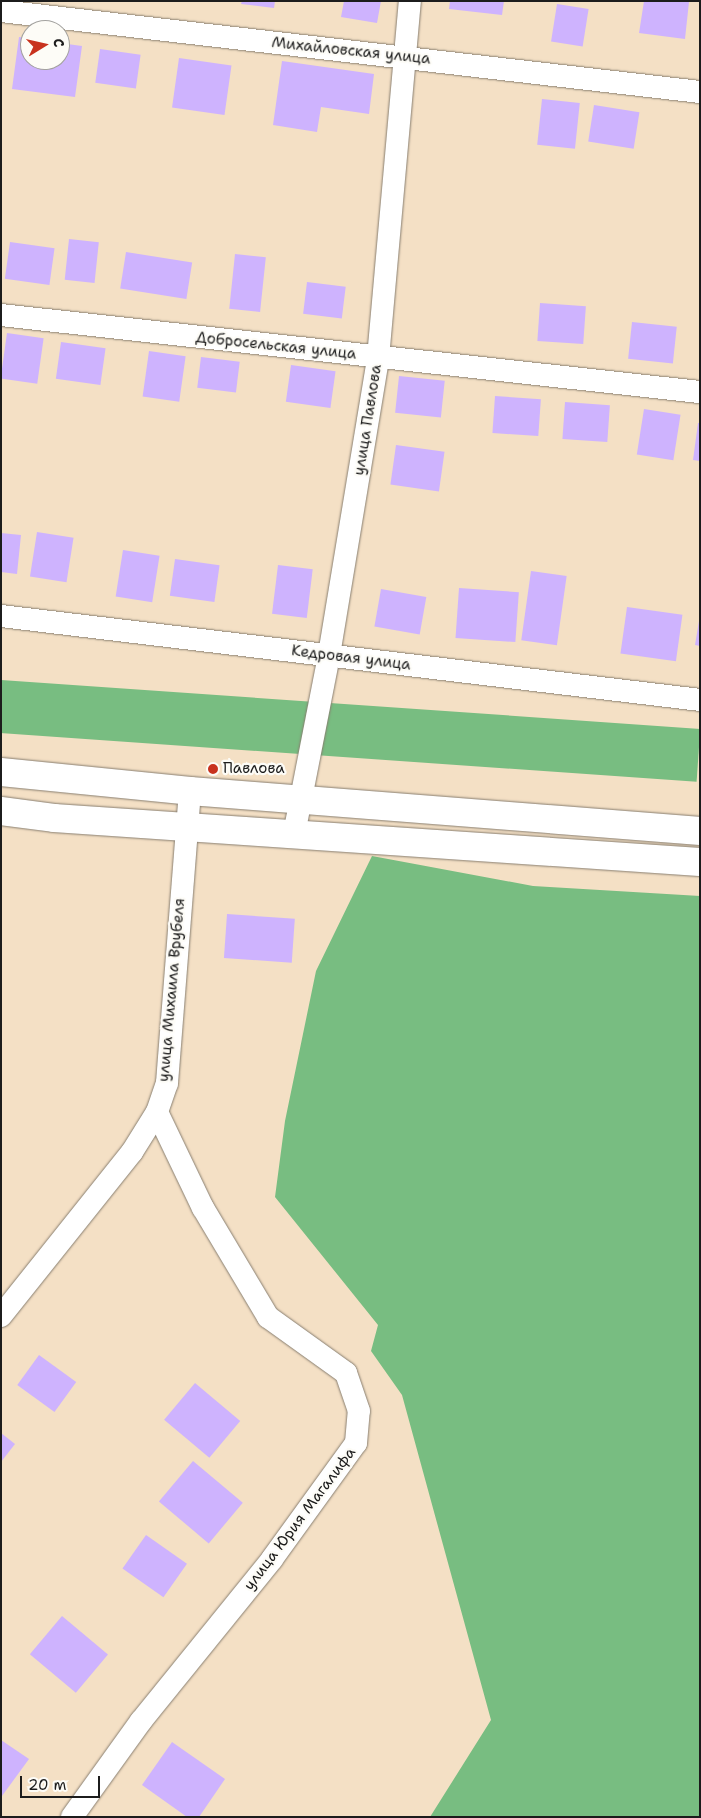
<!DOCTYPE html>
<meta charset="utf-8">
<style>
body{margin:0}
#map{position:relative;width:701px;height:1818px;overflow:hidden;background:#f4e0c5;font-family:"Shantell Sans",sans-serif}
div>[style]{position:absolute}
.forest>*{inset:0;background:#78bd81;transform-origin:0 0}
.building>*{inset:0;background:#ceb3fe;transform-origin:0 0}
.roads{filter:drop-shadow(0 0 1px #887e70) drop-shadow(0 0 1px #887e70)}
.minor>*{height:22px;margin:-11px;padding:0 11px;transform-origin:11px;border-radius:11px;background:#fff}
.primary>*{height:28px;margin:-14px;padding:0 14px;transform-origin:14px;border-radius:14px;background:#fff}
.dots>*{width:14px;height:14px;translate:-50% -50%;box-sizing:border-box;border:2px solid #fdfcf7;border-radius:50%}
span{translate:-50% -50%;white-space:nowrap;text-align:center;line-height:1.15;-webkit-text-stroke:4.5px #fdfcf7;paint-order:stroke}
.street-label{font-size:15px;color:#1c1c1c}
.poi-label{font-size:15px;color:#1c1c1c}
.left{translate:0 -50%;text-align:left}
.frame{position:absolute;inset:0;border:2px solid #1c1c1c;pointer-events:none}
.north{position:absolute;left:20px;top:20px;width:50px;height:50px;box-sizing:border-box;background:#fdfcf7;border:1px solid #a3a29f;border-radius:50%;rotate:81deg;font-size:14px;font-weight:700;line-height:20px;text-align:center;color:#1c1c1c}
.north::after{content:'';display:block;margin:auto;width:18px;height:22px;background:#c8321e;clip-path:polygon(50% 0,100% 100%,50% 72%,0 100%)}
.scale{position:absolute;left:20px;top:1776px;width:80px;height:22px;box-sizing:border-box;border:2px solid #1c1c1c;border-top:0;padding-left:6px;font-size:15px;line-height:18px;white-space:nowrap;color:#1c1c1c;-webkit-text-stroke:4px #fdfcf7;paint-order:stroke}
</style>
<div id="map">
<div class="forest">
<i style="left:1px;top:680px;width:701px;height:53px;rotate:4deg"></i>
<i style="clip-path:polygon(372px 856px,533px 886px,700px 896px,700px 1817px,430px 1817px,491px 1720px,402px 1395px,371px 1351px,378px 1325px,275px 1197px,285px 1121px,316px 971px)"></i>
</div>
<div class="building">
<i style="clip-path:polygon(242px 1px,275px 1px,274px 8px,241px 4px)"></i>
<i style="clip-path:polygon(344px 1px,381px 1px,377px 23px,341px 17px)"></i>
<i style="clip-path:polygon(450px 1px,504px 1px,502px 15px,449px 9px)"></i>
<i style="clip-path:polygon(644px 1px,689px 2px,685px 39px,639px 33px)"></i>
<i style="left:557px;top:4px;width:32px;height:38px;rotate:9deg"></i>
<i style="clip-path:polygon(19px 37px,30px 38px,30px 60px,60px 60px,60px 43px,82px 46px,75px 97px,12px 89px)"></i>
<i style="left:100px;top:49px;width:41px;height:34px;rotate:8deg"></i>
<i style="left:179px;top:58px;width:53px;height:50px;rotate:8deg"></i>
<i style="clip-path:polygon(282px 61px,374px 74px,369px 114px,321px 107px,317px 132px,273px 125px)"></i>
<i style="left:542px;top:99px;width:38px;height:46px;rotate:6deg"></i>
<i style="left:594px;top:105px;width:46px;height:37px;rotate:9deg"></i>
<i style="left:69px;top:239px;width:30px;height:41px;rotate:6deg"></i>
<i style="left:10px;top:242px;width:45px;height:37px;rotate:8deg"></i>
<i style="left:126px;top:252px;width:67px;height:37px;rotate:9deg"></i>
<i style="left:235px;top:254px;width:31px;height:55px;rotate:6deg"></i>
<i style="left:307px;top:282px;width:39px;height:32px;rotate:7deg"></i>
<i style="left:540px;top:303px;width:46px;height:38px;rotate:4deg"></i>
<i style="left:632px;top:322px;width:45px;height:37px;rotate:6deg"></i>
<i style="left:7px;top:333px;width:37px;height:46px;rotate:8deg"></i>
<i style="left:61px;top:342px;width:45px;height:37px;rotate:8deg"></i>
<i style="left:149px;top:351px;width:37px;height:46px;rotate:8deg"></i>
<i style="left:201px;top:357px;width:39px;height:31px;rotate:7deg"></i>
<i style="left:291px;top:365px;width:45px;height:37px;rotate:8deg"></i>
<i style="left:399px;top:376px;width:46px;height:37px;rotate:6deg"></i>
<i style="left:495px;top:396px;width:46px;height:37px;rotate:4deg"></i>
<i style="left:565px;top:402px;width:45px;height:37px;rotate:4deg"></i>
<i style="left:644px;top:409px;width:37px;height:46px;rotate:9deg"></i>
<i style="clip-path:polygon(698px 423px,700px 423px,700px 461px,693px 460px)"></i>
<i style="left:396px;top:445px;width:49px;height:40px;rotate:8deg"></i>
<i style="left:37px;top:532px;width:37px;height:45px;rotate:9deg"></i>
<i style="clip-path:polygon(1px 533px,21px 535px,17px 574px,1px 572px)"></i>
<i style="left:123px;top:550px;width:37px;height:47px;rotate:9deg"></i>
<i style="left:175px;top:559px;width:45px;height:37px;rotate:8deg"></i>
<i style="left:278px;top:565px;width:35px;height:49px;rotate:7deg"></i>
<i style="left:531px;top:571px;width:36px;height:70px;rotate:8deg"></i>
<i style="left:459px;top:588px;width:60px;height:50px;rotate:4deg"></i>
<i style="left:381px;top:589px;width:46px;height:38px;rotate:10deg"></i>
<i style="left:627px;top:607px;width:56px;height:47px;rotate:8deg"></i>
<i style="clip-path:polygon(699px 621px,700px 621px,700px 646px,695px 645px)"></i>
<i style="left:227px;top:914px;width:68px;height:44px;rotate:4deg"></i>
<i style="left:39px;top:1355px;width:46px;height:37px;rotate:36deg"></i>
<i style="left:195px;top:1383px;width:59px;height:48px;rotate:40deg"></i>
<i style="clip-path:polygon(1px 1433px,15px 1444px,1px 1462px)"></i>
<i style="left:193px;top:1461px;width:65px;height:53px;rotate:40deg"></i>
<i style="left:146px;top:1535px;width:50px;height:41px;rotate:35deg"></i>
<i style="left:62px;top:1616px;width:60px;height:50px;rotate:40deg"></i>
<i style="clip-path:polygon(1px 1740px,29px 1759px,2px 1796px,1px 1796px)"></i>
<i style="clip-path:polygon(172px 1742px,225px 1779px,199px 1817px,187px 1817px,142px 1785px)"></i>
</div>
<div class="roads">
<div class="minor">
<i style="left:1px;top:11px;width:704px;rotate:6.61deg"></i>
<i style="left:1px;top:315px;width:703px;rotate:6.29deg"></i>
<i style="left:1px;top:616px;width:704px;rotate:6.85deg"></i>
<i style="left:294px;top:834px;width:182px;rotate:-78.9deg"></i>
<i style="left:329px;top:655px;width:301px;rotate:-80.6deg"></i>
<i style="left:378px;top:358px;width:358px;rotate:-84.9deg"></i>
<i style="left:1px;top:1316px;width:210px;rotate:-51.4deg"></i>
<i style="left:132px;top:1152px;width:47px;rotate:-58deg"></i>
<i style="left:157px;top:1112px;width:31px;rotate:-71deg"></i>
<i style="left:167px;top:1083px;width:293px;rotate:-85.5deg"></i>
<i style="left:72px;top:1817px;width:118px;rotate:-54.3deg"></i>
<i style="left:141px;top:1721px;width:208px;rotate:-51deg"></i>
<i style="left:272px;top:1559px;width:143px;rotate:-54.1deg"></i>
<i style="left:356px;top:1443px;width:32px;rotate:-85deg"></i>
<i style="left:359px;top:1411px;width:40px;rotate:-108.9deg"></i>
<i style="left:346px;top:1373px;width:96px;rotate:-144.3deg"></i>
<i style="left:268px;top:1317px;width:127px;rotate:-120.8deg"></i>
<i style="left:203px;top:1208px;width:106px;rotate:-115.6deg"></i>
</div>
<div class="primary">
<i style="left:1px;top:772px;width:190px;rotate:5.7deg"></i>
<i style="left:190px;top:791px;width:512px;rotate:4.48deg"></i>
<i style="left:1px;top:811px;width:53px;rotate:7.5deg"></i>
<i style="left:54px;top:818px;width:647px;rotate:3.9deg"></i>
</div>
</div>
<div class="dots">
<i style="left:213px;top:769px;background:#c8321e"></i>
</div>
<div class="street-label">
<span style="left:351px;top:51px;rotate:6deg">Михайловская улица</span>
<span style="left:276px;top:346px;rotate:6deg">Добросельская улица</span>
<span style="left:368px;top:420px;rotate:-81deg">улица Павлова</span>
<span style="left:351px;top:658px;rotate:7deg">Кедровая улица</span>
<span style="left:172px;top:990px;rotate:-85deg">улица Михаила Врубеля</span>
<span style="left:300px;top:1519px;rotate:-53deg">улица Юрия Магалифа</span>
</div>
<div class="poi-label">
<span class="left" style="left:223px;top:769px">Павлова</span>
</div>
<div class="frame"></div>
<div class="north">С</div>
<div class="scale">20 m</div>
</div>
